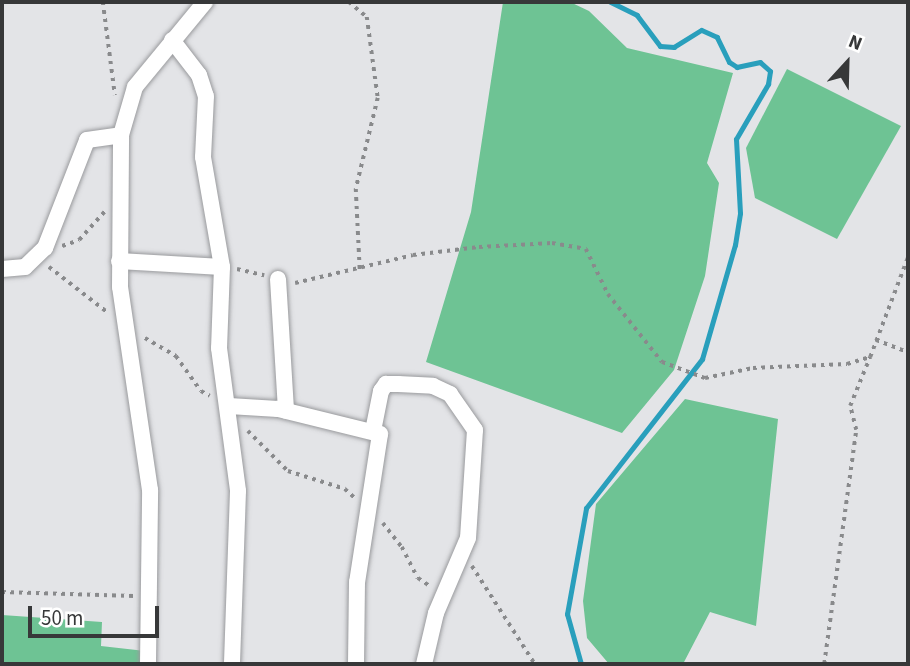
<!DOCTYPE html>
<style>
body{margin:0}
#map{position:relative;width:910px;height:666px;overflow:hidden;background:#e3e4e7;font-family:"Source Sans 3",sans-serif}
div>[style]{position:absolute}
.forest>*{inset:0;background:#6ec394}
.stream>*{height:5px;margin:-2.5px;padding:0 2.5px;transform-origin:2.5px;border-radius:2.5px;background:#299fbc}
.path>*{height:3.5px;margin-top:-1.75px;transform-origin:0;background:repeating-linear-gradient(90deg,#898a8c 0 3.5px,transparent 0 8.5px)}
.roads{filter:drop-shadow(0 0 2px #999a9d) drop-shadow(0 0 2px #999a9d)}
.minor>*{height:16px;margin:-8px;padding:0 8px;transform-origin:8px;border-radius:8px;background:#fff}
span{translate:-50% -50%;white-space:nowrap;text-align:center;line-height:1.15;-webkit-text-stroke:6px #fff;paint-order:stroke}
.frame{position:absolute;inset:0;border:4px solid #373839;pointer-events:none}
.north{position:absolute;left:812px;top:28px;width:70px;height:70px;-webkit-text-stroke:5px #fff;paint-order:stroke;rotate:22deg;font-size:19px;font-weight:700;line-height:28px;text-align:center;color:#373839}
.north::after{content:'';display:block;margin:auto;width:24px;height:32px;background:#373839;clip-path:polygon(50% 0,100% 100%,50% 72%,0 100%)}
.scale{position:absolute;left:28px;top:606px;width:131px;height:32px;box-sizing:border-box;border:4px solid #373839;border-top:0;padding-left:9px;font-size:21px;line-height:24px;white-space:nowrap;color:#373839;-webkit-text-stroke:5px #fff;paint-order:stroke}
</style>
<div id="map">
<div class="forest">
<i style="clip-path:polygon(503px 2px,570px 2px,589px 11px,627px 48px,733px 73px,707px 163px,719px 183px,705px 276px,674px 370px,622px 433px,426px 362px,471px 212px)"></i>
<i style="clip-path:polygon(787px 69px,901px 126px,837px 239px,755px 198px,746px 148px)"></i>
<i style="clip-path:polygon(685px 399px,778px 419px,756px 626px,710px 612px,683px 664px,609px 664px,587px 638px,583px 601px,596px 504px)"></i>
<i style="clip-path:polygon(2px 615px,102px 622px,101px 646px,154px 652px,152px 664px,2px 664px)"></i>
</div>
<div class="stream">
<i style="left:581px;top:664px;width:52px;rotate:-105.6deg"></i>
<i style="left:567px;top:614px;width:108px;rotate:-79.8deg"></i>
<i style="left:586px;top:508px;width:189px;rotate:-52.1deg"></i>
<i style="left:702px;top:359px;width:119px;rotate:-73.9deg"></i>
<i style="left:735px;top:245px;width:32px;rotate:-81deg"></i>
<i style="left:740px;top:213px;width:74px;rotate:-93.1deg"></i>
<i style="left:736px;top:139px;width:64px;rotate:-59.8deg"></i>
<i style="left:768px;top:84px;width:13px;rotate:-81deg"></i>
<i style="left:770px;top:71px;width:13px;rotate:-138deg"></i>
<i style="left:760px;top:62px;width:24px;rotate:168deg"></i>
<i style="left:737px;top:67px;width:9px;rotate:-148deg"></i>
<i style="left:729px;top:62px;width:28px;rotate:-116deg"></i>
<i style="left:717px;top:37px;width:17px;rotate:-156deg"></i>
<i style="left:701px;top:30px;width:32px;rotate:148deg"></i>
<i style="left:674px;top:47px;width:14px;rotate:-176deg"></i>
<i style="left:660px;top:46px;width:39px;rotate:-127deg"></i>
<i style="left:637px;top:15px;width:30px;rotate:-154deg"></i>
</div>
<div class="path">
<i style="left:103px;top:2px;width:94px;rotate:82.6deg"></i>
<i style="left:349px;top:2px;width:23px;rotate:40deg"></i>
<i style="left:367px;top:17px;width:82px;rotate:82.3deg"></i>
<i style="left:378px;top:98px;width:94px;rotate:103.6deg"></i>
<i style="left:356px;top:189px;width:82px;rotate:87.2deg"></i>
<i style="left:62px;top:246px;width:18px;rotate:-19deg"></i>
<i style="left:79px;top:240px;width:38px;rotate:-48deg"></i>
<i style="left:49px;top:267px;width:73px;rotate:37.8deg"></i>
<i style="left:237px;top:269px;width:28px;rotate:13deg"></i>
<i style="left:295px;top:283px;width:121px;rotate:-13.3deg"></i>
<i style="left:413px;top:255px;width:66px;rotate:-6.9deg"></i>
<i style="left:479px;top:247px;width:73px;rotate:-3.1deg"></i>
<i style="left:552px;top:243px;width:35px;rotate:10deg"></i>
<i style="left:586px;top:249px;width:50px;rotate:63.9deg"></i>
<i style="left:608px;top:294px;width:87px;rotate:51.5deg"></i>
<i style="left:662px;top:362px;width:46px;rotate:20.4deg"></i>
<i style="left:705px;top:378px;width:49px;rotate:-11.8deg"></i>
<i style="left:753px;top:368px;width:94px;rotate:-2.4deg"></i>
<i style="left:847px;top:364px;width:24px;rotate:-17deg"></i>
<i style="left:870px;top:357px;width:107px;rotate:-69.2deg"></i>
<i style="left:145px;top:338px;width:36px;rotate:30deg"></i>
<i style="left:176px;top:356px;width:43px;rotate:54.5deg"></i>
<i style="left:201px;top:391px;width:10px;rotate:29deg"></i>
<i style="left:876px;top:340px;width:34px;rotate:21deg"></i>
<i style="left:248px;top:431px;width:57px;rotate:45deg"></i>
<i style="left:288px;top:471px;width:60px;rotate:17.5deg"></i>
<i style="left:345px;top:489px;width:12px;rotate:42deg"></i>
<i style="left:383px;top:523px;width:31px;rotate:52deg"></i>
<i style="left:402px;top:547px;width:35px;rotate:63deg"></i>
<i style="left:418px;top:578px;width:14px;rotate:34deg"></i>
<i style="left:472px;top:566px;width:117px;rotate:57.3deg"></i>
<i style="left:2px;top:592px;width:132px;rotate:1.7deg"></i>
<i style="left:824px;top:664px;width:236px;rotate:-82.2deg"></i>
<i style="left:856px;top:430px;width:25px;rotate:-104deg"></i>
<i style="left:850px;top:406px;width:53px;rotate:-67.8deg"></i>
</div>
<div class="roads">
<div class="minor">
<i style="left:172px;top:40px;width:44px;rotate:52.4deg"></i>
<i style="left:199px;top:75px;width:22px;rotate:72deg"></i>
<i style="left:206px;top:96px;width:61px;rotate:92.8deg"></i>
<i style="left:203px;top:157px;width:112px;rotate:80.2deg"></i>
<i style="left:222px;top:267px;width:81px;rotate:92.1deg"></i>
<i style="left:219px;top:348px;width:144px;rotate:82.4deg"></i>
<i style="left:238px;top:491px;width:173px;rotate:92deg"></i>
<i style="left:119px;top:261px;width:103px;rotate:3.3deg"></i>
<i style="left:2px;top:269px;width:23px;rotate:-5deg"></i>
<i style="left:25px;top:267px;width:28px;rotate:-44deg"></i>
<i style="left:45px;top:248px;width:116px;rotate:-68.7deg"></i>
<i style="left:87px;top:140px;width:34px;rotate:-8deg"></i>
<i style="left:278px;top:279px;width:132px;rotate:86.5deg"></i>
<i style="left:229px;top:406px;width:49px;rotate:3.5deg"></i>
<i style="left:278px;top:409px;width:105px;rotate:13.8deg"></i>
<i style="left:380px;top:434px;width:150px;rotate:98.8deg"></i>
<i style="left:357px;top:582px;width:82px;rotate:90.7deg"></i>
<i style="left:373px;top:431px;width:41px;rotate:-78.7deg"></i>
<i style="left:381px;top:391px;width:9px;rotate:-54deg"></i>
<i style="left:386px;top:384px;width:12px"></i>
<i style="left:398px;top:384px;width:35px;rotate:3deg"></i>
<i style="left:433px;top:386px;width:19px;rotate:25deg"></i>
<i style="left:450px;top:394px;width:44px;rotate:55.2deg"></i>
<i style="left:475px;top:430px;width:108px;rotate:93.7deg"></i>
<i style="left:468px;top:538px;width:82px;rotate:113.1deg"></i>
<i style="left:436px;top:613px;width:52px;rotate:103.2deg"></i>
<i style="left:148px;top:664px;width:174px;rotate:-89.3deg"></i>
<i style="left:150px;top:490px;width:205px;rotate:-98.4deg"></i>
<i style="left:120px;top:287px;width:152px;rotate:-89.6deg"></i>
<i style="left:121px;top:135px;width:50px;rotate:-73.7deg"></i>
<i style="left:135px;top:87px;width:110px;rotate:-50.5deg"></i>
</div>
</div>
<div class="frame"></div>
<div class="north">N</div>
<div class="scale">50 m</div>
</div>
